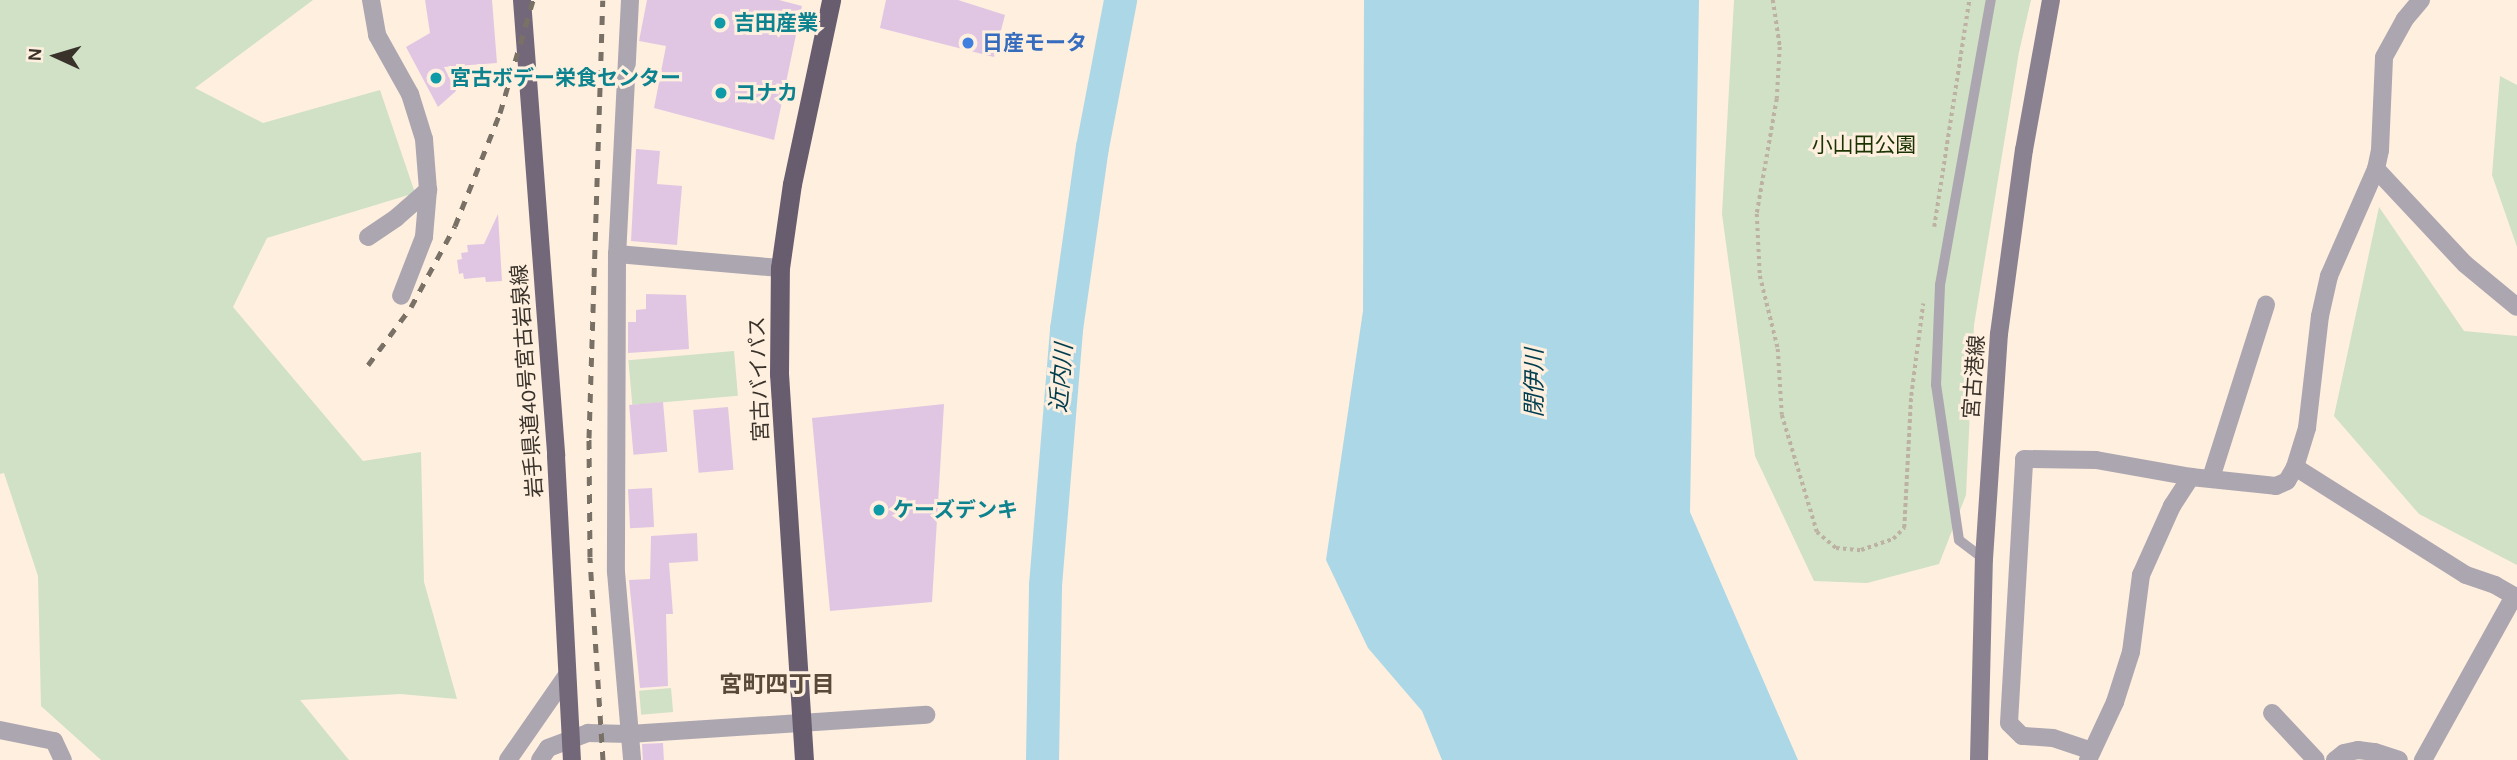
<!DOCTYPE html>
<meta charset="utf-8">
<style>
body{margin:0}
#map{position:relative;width:2517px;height:760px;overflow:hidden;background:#feefdf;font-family:Karla,"Noto Sans JP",sans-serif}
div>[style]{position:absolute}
.green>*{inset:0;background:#d0e1c5;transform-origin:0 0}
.water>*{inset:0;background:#acd7e6}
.river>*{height:33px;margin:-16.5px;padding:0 16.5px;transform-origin:16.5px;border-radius:16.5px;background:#acd7e6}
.building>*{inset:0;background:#e1c6e3;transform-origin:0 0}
.path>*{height:3.5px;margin-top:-1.75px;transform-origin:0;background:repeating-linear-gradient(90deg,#bdb1a3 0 3.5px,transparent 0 7px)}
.service>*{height:10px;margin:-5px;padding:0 5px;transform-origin:5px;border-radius:5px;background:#aca6b0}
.minor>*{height:18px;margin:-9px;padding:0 9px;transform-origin:9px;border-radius:9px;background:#aca6b0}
.secondary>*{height:18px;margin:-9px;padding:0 9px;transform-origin:9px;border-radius:9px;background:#8a8290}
.primary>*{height:18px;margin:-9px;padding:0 9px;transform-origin:9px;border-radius:9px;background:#726879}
.trunk>*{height:19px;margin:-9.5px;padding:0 9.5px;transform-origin:9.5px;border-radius:9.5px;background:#685d6f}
.rail>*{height:5px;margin-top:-2.5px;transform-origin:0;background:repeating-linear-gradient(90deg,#7a7166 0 9px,transparent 0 18px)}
.dots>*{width:19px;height:19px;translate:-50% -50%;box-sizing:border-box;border:4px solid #feefdf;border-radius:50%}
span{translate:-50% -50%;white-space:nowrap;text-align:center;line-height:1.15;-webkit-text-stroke:6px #feefdf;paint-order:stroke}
.culture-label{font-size:21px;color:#0d838f;font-weight:700}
.left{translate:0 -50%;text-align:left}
.shop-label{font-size:21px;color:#366cbe;font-weight:700}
.park-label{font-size:21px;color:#1a3302}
.street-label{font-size:21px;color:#39322a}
.water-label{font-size:23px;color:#003e4f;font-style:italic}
.neighbourhood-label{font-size:23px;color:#584938;font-weight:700}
.north{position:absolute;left:21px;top:21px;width:70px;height:70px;-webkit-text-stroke:5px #feefdf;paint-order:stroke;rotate:274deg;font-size:19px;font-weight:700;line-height:28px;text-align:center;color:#39322a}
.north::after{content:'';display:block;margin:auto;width:24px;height:32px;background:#39322a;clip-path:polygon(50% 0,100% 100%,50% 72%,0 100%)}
</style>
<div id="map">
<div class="green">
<i style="clip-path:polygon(0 0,313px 0,195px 88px,263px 123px,380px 90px,415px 193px,267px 238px,233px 307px,363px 461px,421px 452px,424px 582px,457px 699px,400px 694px,300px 700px,349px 760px,101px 760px,41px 706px,38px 576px,4px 473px,0 474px)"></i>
<i style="clip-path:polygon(1734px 0,2031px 0,2019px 52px,1974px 325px,1966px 495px,1939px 564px,1867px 583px,1814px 581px,1755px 456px,1722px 214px)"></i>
<i style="clip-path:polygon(2500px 76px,2517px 85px,2517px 247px,2492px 175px)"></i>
<i style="clip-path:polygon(2379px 207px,2464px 331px,2517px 336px,2517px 565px,2419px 514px,2334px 416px)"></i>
<i style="left:734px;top:351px;width:45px;height:106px;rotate:85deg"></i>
<i style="left:671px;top:688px;width:24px;height:32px;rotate:85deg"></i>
</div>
<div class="water">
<i style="clip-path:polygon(1364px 0,1699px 0,1690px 512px,1798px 760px,1442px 760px,1422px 711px,1368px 648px,1326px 560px,1363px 311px)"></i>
</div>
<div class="river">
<i style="left:1042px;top:760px;width:175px;rotate:-89deg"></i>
<i style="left:1045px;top:585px;width:257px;rotate:-85.3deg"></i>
<i style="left:1066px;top:329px;width:184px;rotate:-81.9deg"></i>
<i style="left:1092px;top:147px;width:150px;rotate:-79.2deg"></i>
</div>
<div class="building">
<i style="clip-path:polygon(425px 0,492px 0,497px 63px,444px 67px,456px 91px,438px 107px,406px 47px,430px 33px)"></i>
<i style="clip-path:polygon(647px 0,779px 0,802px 6px,774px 140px,654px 108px,666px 46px,639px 41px)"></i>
<i style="clip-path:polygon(886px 0,958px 0,1005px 15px,994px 57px,880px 28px)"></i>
<i style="clip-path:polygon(636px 149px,660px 151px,657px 184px,682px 186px,677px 245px,631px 241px)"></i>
<i style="clip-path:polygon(498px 214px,502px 281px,486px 282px,485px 277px,464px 279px,463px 273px,459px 274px,457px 260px,462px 259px,461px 253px,468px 252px,467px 245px,484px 244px)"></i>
<i style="clip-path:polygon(646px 294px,686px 295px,689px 349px,628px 353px,628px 322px,636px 322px,636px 310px,646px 309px)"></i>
<i style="left:663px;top:402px;width:50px;height:34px;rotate:85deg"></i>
<i style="clip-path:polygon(944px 404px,932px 602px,830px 611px,812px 418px)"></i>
<i style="left:728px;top:407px;width:63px;height:35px;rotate:85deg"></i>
<i style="left:652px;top:488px;width:39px;height:24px;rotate:87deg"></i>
<i style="clip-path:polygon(697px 533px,698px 561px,669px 563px,673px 614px,666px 614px,668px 686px,640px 688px,629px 580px,650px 579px,651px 536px)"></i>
<i style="left:663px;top:743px;width:17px;height:21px;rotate:87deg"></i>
</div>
<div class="path">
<i style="left:1773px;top:0;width:48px;rotate:81.5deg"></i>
<i style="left:1780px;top:47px;width:52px;rotate:93.3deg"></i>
<i style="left:1777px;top:99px;width:117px;rotate:99.9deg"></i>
<i style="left:1757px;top:214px;width:62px;rotate:87.2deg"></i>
<i style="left:1760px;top:276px;width:75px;rotate:76.1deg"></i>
<i style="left:1778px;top:349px;width:66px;rotate:86.5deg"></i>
<i style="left:1782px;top:415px;width:122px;rotate:73.3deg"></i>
<i style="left:1817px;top:532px;width:25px;rotate:40deg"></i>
<i style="left:1836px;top:548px;width:25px;rotate:5deg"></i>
<i style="left:1861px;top:550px;width:34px;rotate:-19deg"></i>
<i style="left:1893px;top:539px;width:16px;rotate:-45deg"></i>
<i style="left:1904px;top:528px;width:132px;rotate:-87deg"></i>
<i style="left:1911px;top:396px;width:93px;rotate:-82.6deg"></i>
<i style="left:1934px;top:227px;width:230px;rotate:-81.2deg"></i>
</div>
<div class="service">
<i style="left:1984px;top:559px;width:31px;rotate:-143deg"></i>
<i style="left:1959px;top:540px;width:157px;rotate:-98.4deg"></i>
<i style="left:1936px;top:385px;width:100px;rotate:-87.7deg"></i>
<i style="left:1940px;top:285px;width:290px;rotate:-79.9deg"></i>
</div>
<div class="minor">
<i style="left:371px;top:0;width:36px;rotate:80deg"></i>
<i style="left:377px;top:35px;width:68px;rotate:60.8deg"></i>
<i style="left:410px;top:94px;width:47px;rotate:72.7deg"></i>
<i style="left:424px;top:139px;width:51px;rotate:85.5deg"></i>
<i style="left:428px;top:190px;width:47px;rotate:94.9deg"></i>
<i style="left:424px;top:237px;width:63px;rotate:111.3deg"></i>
<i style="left:630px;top:0;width:254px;rotate:92.9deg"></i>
<i style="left:617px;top:254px;width:318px;rotate:90.2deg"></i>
<i style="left:616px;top:572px;width:189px;rotate:85.1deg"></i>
<i style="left:2376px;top:169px;width:130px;rotate:46.9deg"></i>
<i style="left:2465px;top:264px;width:67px;rotate:39.6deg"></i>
<i style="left:368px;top:237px;width:34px;rotate:-34deg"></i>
<i style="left:396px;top:218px;width:43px;rotate:-41.2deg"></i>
<i style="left:617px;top:254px;width:164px;rotate:4.9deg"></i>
<i style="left:2295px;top:467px;width:202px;rotate:32.3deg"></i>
<i style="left:2466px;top:575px;width:31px;rotate:19deg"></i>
<i style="left:2495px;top:585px;width:22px;rotate:30deg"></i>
<i style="left:2514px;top:596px;width:188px;rotate:119deg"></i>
<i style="left:2211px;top:478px;width:182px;rotate:-72.4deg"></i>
<i style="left:2272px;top:713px;width:64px;rotate:46.9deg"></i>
<i style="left:0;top:730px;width:55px;rotate:11.5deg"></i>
<i style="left:54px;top:741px;width:21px;rotate:65deg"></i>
<i style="left:2092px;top:751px;width:41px;rotate:-161.6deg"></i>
<i style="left:2053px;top:738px;width:31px;rotate:-176deg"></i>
<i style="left:2022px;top:736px;width:18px;rotate:-135deg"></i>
<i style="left:2009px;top:723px;width:264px;rotate:-86.7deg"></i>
<i style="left:2024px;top:459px;width:72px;rotate:0.8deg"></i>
<i style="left:2096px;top:460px;width:97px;rotate:10.1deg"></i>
<i style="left:508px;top:760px;width:103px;rotate:-55.2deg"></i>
<i style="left:540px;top:760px;width:14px;rotate:-56deg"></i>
<i style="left:548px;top:748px;width:43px;rotate:-20.6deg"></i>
<i style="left:588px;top:733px;width:41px;rotate:1.4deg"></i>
<i style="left:629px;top:734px;width:298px;rotate:-3.7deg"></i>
<i style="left:2088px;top:760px;width:64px;rotate:-65deg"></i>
<i style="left:2115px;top:702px;width:52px;rotate:-72.3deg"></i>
<i style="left:2131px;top:652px;width:78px;rotate:-82.6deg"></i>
<i style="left:2141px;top:575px;width:76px;rotate:-65.8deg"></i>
<i style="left:2172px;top:506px;width:35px;rotate:-57deg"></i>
<i style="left:2191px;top:477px;width:85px;rotate:6deg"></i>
<i style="left:2276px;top:486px;width:12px;rotate:-24deg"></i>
<i style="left:2287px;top:481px;width:16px;rotate:-60deg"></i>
<i style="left:2295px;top:467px;width:41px;rotate:-72.9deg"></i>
<i style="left:2307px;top:428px;width:113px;rotate:-83.4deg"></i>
<i style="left:2320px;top:316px;width:41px;rotate:-77.3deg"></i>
<i style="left:2329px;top:276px;width:117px;rotate:-66.3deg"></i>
<i style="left:2376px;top:169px;width:19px;rotate:-78deg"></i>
<i style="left:2380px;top:150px;width:93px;rotate:-87.5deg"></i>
<i style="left:2384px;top:57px;width:43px;rotate:-61.1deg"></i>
<i style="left:2405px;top:19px;width:25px;rotate:-50deg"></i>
<i style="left:2335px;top:760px;width:11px;rotate:-38deg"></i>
<i style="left:2344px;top:753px;width:14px;rotate:-12deg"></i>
<i style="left:2358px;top:750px;width:17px;rotate:7deg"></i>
<i style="left:2375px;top:752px;width:25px;rotate:18deg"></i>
</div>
<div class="secondary">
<i style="left:1979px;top:760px;width:201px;rotate:-88.6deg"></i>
<i style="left:1984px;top:559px;width:225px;rotate:-86.2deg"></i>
<i style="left:1999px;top:334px;width:186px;rotate:-82.3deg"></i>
<i style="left:2024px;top:150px;width:152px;rotate:-79.8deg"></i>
</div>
<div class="primary">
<i style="left:522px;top:0;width:457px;rotate:85.7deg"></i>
<i style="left:556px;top:456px;width:304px;rotate:87deg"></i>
</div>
<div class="trunk">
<i style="left:804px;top:760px;width:387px;rotate:-93.7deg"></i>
<i style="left:779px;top:374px;width:106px;rotate:-89.5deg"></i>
<i style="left:780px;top:268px;width:85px;rotate:-81.9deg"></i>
<i style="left:792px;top:184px;width:188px;rotate:-78deg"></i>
</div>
<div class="rail">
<i style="left:368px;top:365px;width:72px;rotate:-53.4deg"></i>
<i style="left:411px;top:307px;width:92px;rotate:-61.5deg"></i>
<i style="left:455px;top:226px;width:122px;rotate:-68.3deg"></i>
<i style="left:500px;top:113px;width:118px;rotate:-73.7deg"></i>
<i style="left:603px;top:760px;width:203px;rotate:-93.7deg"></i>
<i style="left:590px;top:557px;width:119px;rotate:-90.5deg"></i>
<i style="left:589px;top:438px;width:438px;rotate:-88.2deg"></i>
</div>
<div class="dots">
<i style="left:720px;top:23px;background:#0f9aa8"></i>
<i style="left:968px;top:43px;background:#3f7fe0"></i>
<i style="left:436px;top:78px;background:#0f9aa8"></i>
<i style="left:721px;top:93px;background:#0f9aa8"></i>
<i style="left:879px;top:510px;background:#0f9aa8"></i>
</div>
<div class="culture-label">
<span class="left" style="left:734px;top:23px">吉田産業</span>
<span class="left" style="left:450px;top:78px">宮古ボデー栄食センター</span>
<span class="left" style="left:735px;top:93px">コナカ</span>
<span class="left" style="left:893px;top:510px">ケーズデンキ</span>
</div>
<div class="shop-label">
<span class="left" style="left:982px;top:43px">日産モータ</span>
</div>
<div class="park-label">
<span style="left:1864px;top:145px">小山田公園</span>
</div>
<div class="street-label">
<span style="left:1974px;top:377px;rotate:-86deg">宮古港線</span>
<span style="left:759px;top:379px;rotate:-92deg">宮古バイパス</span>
<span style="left:527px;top:381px;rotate:-94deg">岩手県道40号宮古岩泉線</span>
</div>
<div class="water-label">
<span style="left:1062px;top:378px;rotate:-85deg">近内川</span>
<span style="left:1535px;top:383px;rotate:-90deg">閉伊川</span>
</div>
<div class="neighbourhood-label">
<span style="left:777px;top:685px">宮町四丁目</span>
</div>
<div class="north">N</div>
</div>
